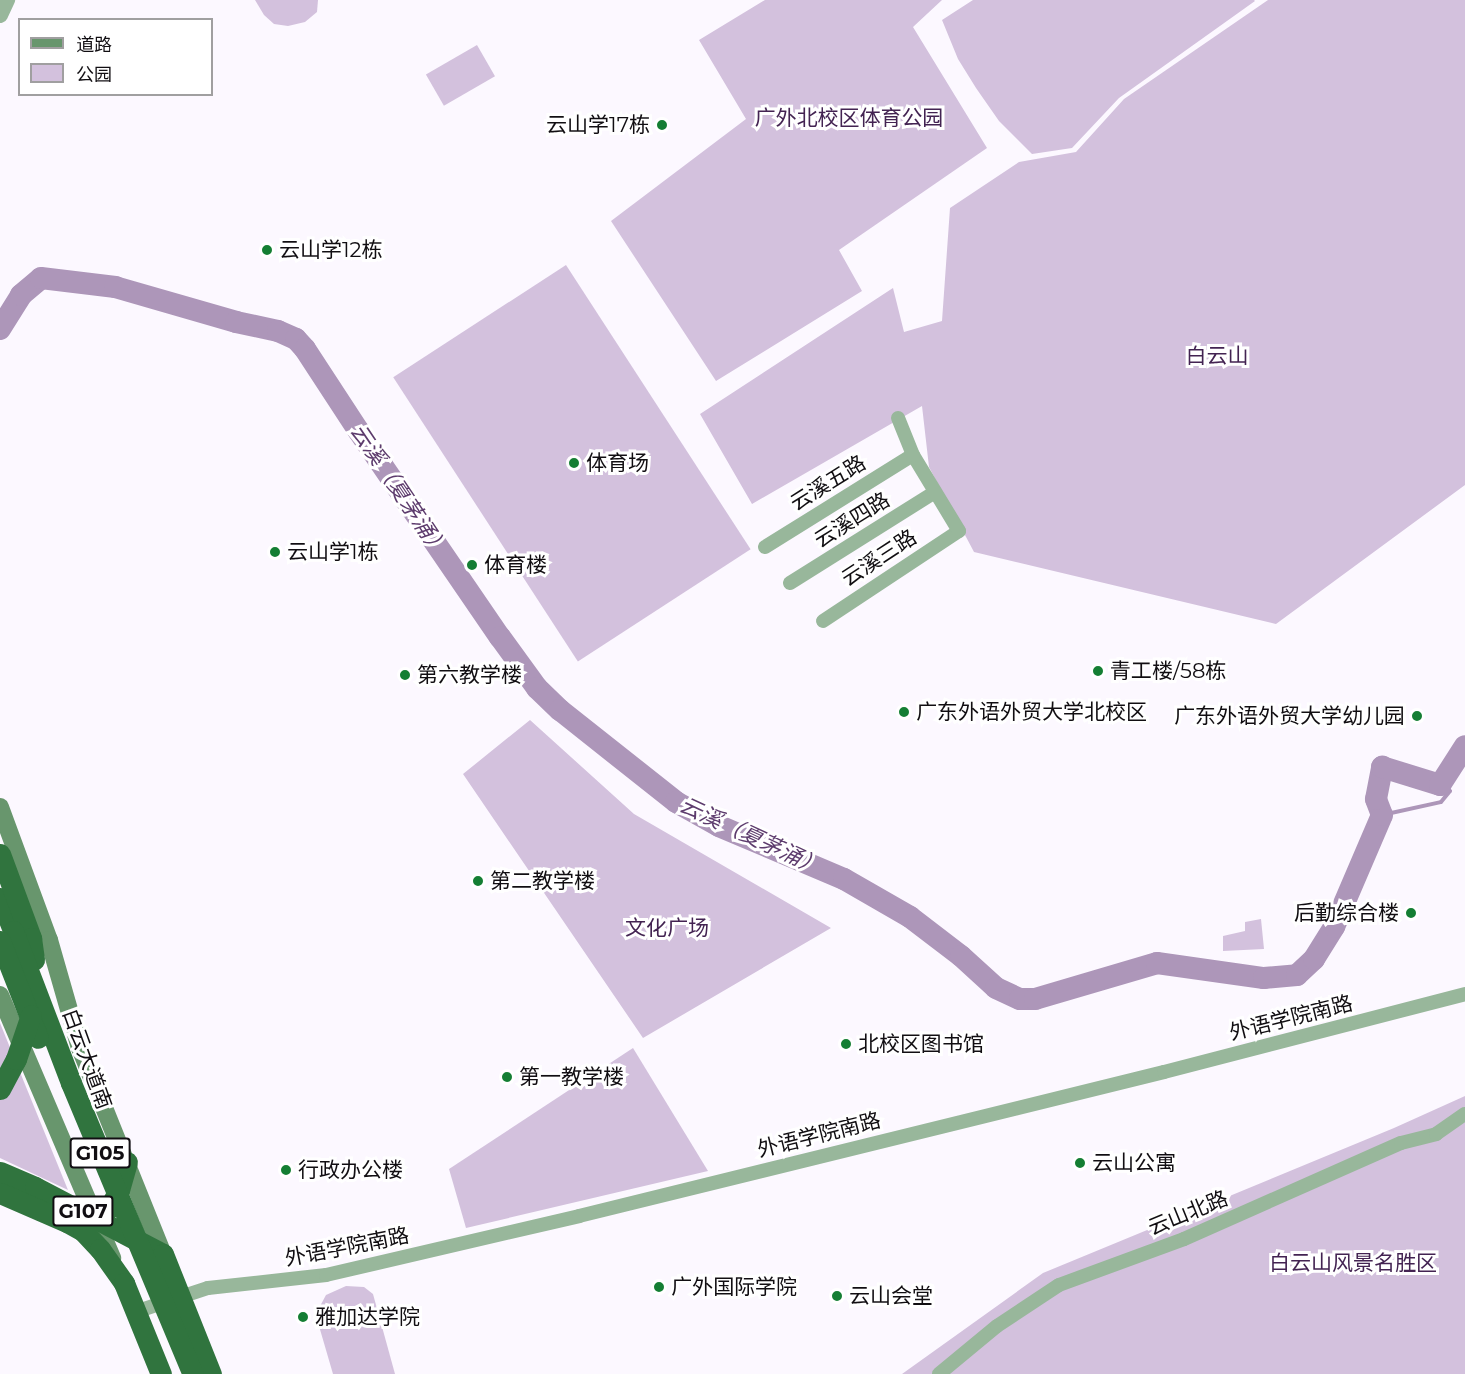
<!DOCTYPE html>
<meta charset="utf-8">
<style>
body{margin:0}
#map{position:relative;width:1465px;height:1374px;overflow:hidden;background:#fcf8ff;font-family:Montserrat,"Noto Sans SC",sans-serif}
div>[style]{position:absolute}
.green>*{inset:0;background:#d3c1dd;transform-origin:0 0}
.stream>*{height:4px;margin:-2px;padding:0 2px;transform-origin:2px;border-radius:2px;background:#ad96b9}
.river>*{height:22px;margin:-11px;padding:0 11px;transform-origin:11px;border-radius:11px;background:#ad96b9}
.minor>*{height:14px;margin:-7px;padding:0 7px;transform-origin:7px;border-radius:7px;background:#98b79b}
.tertiary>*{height:16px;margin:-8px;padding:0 8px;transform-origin:8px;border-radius:8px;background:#98b79b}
.secondary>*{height:18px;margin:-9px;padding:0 9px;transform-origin:9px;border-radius:9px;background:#68966d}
.trunk>*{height:21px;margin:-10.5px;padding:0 10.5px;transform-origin:10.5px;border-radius:10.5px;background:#30743e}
.trunk-bridge>*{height:21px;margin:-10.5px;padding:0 10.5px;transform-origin:10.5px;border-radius:10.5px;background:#30743e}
.dots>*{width:16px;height:16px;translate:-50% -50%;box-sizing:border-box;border:3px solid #fff;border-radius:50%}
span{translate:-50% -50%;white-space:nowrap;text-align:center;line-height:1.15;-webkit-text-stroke:6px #fff;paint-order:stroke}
.shield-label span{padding:2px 4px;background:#fff;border:2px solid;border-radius:4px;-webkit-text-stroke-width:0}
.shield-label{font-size:20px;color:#110e12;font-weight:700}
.park-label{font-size:21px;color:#432352}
.poi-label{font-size:21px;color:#110e12}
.right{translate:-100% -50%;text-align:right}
.left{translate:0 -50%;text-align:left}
.street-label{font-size:21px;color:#110e12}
.water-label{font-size:22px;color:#5d3c6d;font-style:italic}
.legend{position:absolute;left:18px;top:18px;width:195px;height:78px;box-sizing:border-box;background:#fff;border:2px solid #a09fa0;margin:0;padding:8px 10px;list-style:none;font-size:18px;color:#110e12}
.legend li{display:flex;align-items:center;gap:12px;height:30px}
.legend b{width:30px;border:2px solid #a09fa0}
</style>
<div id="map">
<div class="green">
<i style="clip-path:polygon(255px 0,318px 0,317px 12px,305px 22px,288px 26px,274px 24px,264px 15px)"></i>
<i style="clip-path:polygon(765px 0,942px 0,913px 27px,987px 148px,839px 250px,862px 291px,716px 381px,611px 221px,746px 119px,699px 40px)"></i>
<i style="clip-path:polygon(973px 0,1254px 0,1255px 1px,1119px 98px,1072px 148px,1032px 154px,999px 121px,976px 88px,958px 59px,942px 20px)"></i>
<i style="clip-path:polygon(1268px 0,1465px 0,1465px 485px,1276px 624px,974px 552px,929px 467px,922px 406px,752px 504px,700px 414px,893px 288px,904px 332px,942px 321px,950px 208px,1019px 162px,1076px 152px,1124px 99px)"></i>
<i style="left:477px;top:45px;width:36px;height:59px;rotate:60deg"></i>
<i style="left:566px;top:265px;width:339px;height:206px;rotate:57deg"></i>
<i style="clip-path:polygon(530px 720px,634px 814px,831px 928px,643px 1038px,463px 774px)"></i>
<i style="clip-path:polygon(1261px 919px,1264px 949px,1223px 951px,1223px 936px,1245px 931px,1245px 922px)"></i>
<i style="clip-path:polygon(0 1023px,68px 1190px,0 1158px)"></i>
<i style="clip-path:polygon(633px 1048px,708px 1171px,466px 1228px,449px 1169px)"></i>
<i style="clip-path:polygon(1465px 1096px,1465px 1374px,902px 1374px,1043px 1273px,1394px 1128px)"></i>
<i style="clip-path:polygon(346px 1286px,364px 1287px,373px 1294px,395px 1374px,333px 1374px,319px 1326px,318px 1310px,326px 1295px)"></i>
</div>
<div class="stream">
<i style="left:1382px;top:815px;width:60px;rotate:-12.4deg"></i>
<i style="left:1441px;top:802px;width:14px;rotate:-51deg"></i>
<i style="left:1450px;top:791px;width:12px;rotate:-149deg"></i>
</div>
<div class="river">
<i style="left:0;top:329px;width:40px;rotate:-58deg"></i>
<i style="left:21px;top:295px;width:26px;rotate:-40deg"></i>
<i style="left:41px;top:278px;width:75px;rotate:6.9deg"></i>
<i style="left:115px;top:287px;width:126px;rotate:16.1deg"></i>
<i style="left:236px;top:322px;width:43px;rotate:12.1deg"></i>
<i style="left:278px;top:331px;width:20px;rotate:24deg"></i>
<i style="left:296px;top:339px;width:13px;rotate:48deg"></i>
<i style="left:305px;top:349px;width:97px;rotate:56.8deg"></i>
<i style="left:358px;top:430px;width:251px;rotate:55.6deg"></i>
<i style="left:500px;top:637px;width:63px;rotate:54deg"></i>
<i style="left:537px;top:688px;width:32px;rotate:44deg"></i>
<i style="left:560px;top:710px;width:148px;rotate:38.4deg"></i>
<i style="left:676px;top:802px;width:49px;rotate:29.2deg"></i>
<i style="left:719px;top:826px;width:136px;rotate:23deg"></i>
<i style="left:844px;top:879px;width:76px;rotate:29.9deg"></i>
<i style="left:910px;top:917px;width:64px;rotate:37.4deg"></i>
<i style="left:961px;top:956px;width:47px;rotate:42.4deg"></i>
<i style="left:996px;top:988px;width:26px;rotate:25deg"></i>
<i style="left:1020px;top:999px;width:15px"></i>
<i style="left:1035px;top:999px;width:127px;rotate:-16.4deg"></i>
<i style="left:1157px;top:963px;width:108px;rotate:8deg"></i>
<i style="left:1264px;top:978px;width:33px;rotate:-5deg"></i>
<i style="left:1297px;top:975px;width:23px;rotate:-43deg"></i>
<i style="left:1314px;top:959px;width:38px;rotate:-58deg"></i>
<i style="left:1334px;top:927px;width:122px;rotate:-66.8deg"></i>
<i style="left:1382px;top:815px;width:17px;rotate:-111deg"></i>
<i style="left:1376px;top:799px;width:33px;rotate:-79deg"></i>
<i style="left:1382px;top:767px;width:61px;rotate:17.2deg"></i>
<i style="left:1440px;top:785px;width:46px;rotate:-57.3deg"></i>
</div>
<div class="minor">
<i style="left:765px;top:547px;width:174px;rotate:-31.9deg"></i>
<i style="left:790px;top:583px;width:171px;rotate:-32.1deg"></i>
<i style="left:823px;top:621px;width:163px;rotate:-33.5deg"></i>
<i style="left:959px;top:531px;width:89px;rotate:-121.2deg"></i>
<i style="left:913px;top:455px;width:40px;rotate:-112deg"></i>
<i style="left:135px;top:1312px;width:77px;rotate:-18.2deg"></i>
<i style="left:208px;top:1288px;width:119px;rotate:-6.3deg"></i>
<i style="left:326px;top:1275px;width:260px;rotate:-13.1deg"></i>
<i style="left:579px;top:1216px;width:602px;rotate:-13.83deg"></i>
<i style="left:1164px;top:1072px;width:311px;rotate:-14.5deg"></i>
<i style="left:939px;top:1374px;width:75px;rotate:-39.6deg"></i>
<i style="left:997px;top:1326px;width:74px;rotate:-33.5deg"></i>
<i style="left:1059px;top:1285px;width:133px;rotate:-20.2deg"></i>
<i style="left:1184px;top:1239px;width:237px;rotate:-23.9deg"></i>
<i style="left:1401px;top:1143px;width:36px;rotate:-14deg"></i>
<i style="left:1436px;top:1134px;width:35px;rotate:-35deg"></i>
</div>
<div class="tertiary">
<i style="left:0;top:15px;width:17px;rotate:-65deg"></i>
</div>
<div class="secondary">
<i style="left:0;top:807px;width:142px;rotate:69.8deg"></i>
<i style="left:49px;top:940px;width:112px;rotate:74deg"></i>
<i style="left:80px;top:1048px;width:222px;rotate:68.1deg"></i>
<i style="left:0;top:995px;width:286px;rotate:66.9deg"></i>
</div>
<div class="trunk">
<i style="left:0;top:898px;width:35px;rotate:68deg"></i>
<i style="left:0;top:1172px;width:38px;rotate:23deg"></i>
<i style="left:35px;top:1187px;width:144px;rotate:27.6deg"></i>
<i style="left:163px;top:1254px;width:129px;rotate:68.2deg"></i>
<i style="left:0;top:1193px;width:73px;rotate:23.4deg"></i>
<i style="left:67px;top:1222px;width:18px;rotate:29deg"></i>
<i style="left:83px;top:1231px;width:25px;rotate:47deg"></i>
<i style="left:100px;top:1249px;width:42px;rotate:54.8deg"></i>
<i style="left:124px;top:1283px;width:98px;rotate:67.9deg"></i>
<i style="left:83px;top:1219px;width:17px;rotate:-13deg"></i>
<i style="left:100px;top:1215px;width:11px;rotate:-38deg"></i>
<i style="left:109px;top:1208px;width:21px;rotate:-61deg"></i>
<i style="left:119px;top:1190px;width:29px;rotate:-74deg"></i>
</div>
<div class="trunk-bridge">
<i style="left:0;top:854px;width:90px;rotate:69.7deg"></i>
<i style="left:31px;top:938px;width:22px;rotate:82deg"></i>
<i style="left:13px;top:931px;width:163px;rotate:69.1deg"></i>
<i style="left:71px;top:1083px;width:316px;rotate:67.3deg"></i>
<i style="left:0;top:941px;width:104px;rotate:68.6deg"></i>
<i style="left:0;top:1089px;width:34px;rotate:-62deg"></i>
<i style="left:16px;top:1059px;width:46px;rotate:-71.2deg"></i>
</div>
<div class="dots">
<i style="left:662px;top:125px;background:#147e33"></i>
<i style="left:267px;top:250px;background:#147e33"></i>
<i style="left:574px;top:463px;background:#147e33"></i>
<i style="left:275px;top:552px;background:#147e33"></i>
<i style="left:472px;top:565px;background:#147e33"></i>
<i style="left:1098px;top:671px;background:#147e33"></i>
<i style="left:405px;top:675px;background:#147e33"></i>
<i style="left:904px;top:712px;background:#147e33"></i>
<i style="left:1417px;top:716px;background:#147e33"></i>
<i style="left:478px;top:881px;background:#147e33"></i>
<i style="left:1411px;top:913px;background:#147e33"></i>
<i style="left:846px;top:1044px;background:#147e33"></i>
<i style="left:507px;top:1077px;background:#147e33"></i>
<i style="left:1080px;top:1163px;background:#147e33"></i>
<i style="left:286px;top:1170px;background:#147e33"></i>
<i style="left:659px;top:1287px;background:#147e33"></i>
<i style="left:837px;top:1296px;background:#147e33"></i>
<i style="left:303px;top:1317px;background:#147e33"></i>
</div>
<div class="shield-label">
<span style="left:100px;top:1153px">G105</span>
<span style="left:83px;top:1211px">G107</span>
</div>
<div class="park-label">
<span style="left:849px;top:118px">广外北校区体育公园</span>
<span style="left:1217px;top:356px">白云山</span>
<span style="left:667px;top:928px">文化广场</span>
<span style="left:1353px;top:1263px">白云山风景名胜区</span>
</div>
<div class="poi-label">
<span class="right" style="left:650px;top:125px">云山学17栋</span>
<span class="left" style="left:279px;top:250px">云山学12栋</span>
<span class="left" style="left:586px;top:463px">体育场</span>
<span class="left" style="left:287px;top:552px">云山学1栋</span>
<span class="left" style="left:484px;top:565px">体育楼</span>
<span class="left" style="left:1110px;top:671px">青工楼/58栋</span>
<span class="left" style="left:417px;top:675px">第六教学楼</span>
<span class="left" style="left:916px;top:712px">广东外语外贸大学北校区</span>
<span class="right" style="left:1405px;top:716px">广东外语外贸大学幼儿园</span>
<span class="left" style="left:490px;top:881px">第二教学楼</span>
<span class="right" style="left:1399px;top:913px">后勤综合楼</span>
<span class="left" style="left:858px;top:1044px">北校区图书馆</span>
<span class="left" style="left:519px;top:1077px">第一教学楼</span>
<span class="left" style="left:1092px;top:1163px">云山公寓</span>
<span class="left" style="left:298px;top:1170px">行政办公楼</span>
<span class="left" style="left:671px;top:1287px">广外国际学院</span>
<span class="left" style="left:849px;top:1296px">云山会堂</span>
<span class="left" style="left:315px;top:1317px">雅加达学院</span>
</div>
<div class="street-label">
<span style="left:828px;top:483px;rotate:-32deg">云溪五路</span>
<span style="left:852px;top:520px;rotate:-32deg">云溪四路</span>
<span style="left:879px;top:558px;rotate:-33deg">云溪三路</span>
<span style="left:1291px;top:1018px;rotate:-14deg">外语学院南路</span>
<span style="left:87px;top:1059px;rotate:70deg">白云大道南</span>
<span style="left:819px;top:1135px;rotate:-14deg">外语学院南路</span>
<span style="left:1188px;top:1213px;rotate:-22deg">云山北路</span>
<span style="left:347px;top:1247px;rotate:-11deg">外语学院南路</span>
</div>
<div class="water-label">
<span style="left:399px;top:490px;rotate:56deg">云溪（夏茅涌）</span>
<span style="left:751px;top:836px;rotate:25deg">云溪（夏茅涌）</span>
</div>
<ul class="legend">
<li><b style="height:8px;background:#68966d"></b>道路</li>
<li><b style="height:16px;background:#d3c1dd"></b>公园</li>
</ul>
</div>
